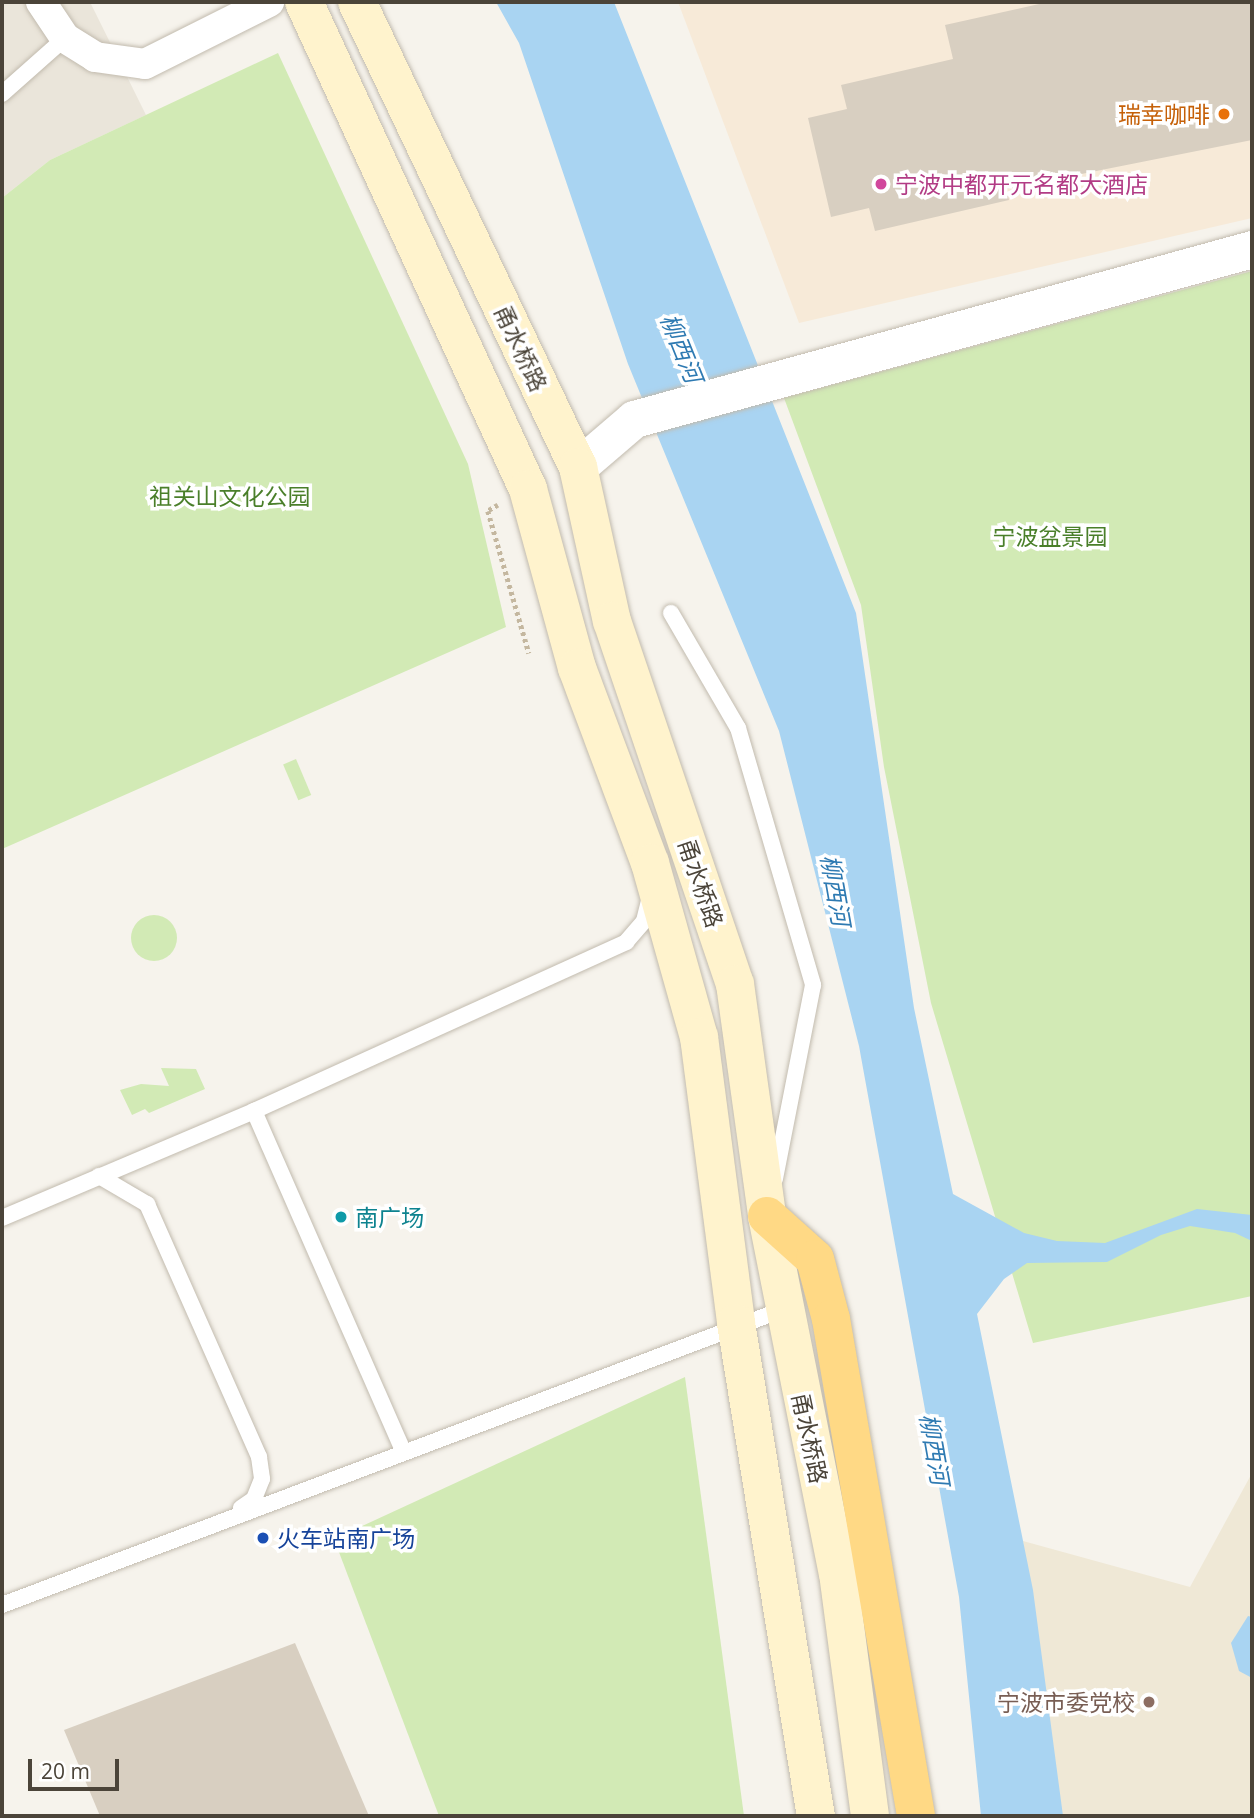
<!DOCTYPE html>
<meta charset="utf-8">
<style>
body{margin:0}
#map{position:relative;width:1254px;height:1818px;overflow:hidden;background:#f6f3ec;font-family:"Open Sans","Noto Sans SC",sans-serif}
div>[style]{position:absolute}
.residential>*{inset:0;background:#eae5da}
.commercial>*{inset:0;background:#f7ead8}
.education>*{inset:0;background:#efe8d6}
.green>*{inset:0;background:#d2eab5;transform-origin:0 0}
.round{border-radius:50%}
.water>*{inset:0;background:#a9d4f2}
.building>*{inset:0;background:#d8cfc1}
.path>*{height:4.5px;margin-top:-2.25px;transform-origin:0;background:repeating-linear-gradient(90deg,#c4b79f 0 3.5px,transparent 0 7px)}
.roads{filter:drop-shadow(0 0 2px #c2bbae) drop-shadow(0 0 2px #c2bbae)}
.service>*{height:16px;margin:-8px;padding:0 8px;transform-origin:8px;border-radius:8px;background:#fff}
.minor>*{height:30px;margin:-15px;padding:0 15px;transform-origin:15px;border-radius:15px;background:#fff}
.tertiary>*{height:37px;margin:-18.5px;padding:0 18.5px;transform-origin:18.5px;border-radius:18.5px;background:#fff}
.secondary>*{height:38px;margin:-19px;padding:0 19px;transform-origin:19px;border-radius:19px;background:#fff3cd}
.trunk>*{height:38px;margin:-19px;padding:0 19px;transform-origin:19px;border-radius:19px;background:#ffd985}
.dots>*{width:19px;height:19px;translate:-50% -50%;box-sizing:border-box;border:4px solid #fff;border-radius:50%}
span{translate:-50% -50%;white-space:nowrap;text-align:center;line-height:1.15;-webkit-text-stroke:7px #fff;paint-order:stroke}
.food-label{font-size:23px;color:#c56008}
.right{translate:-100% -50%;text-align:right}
.hotel-label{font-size:23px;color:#b23c85}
.left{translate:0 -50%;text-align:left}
.street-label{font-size:23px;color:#4b4439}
.park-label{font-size:23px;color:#4a7f2a}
.culture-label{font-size:23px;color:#0d838f}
.transit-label{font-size:23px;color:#164399}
.education-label{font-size:23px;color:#785e54}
.water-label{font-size:24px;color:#2e7ab2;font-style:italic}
.frame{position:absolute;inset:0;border:4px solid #4b4439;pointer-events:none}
.scale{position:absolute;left:28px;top:1759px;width:91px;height:32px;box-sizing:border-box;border:4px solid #4b4439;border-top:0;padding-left:9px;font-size:21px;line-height:24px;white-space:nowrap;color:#4b4439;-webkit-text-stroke:5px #fff;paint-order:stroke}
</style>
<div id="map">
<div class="residential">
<i style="clip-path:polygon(2px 2px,90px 2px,146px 115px,50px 160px,2px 198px)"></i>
</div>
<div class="commercial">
<i style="clip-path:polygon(678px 2px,1252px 2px,1252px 218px,799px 323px)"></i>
</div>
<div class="education">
<i style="clip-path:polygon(1252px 1473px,1252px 1816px,1061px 1816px,1023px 1541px,1190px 1587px)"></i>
</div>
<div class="green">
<i style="clip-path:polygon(278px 53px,468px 464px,506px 627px,2px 849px,2px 198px,50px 160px)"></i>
<i style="clip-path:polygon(1252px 271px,1252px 1296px,1033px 1343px,931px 1003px,884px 767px,861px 605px,784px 398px)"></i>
<i style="left:296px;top:759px;width:39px;height:14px;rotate:67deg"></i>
<i class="round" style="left:131px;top:915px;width:46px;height:46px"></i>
<i style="clip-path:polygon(161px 1068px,196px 1069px,205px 1089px,149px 1113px,145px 1109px,132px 1115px,120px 1090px,141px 1084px,169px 1086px)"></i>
<i style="clip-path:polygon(685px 1377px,744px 1816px,439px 1816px,334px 1539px)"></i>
</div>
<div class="water">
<i style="clip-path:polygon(496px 2px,614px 2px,856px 613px,914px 1008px,953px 1194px,1024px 1233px,1057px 1241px,1105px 1243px,1197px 1209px,1252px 1215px,1252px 1241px,1235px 1233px,1190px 1226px,1161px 1235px,1107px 1262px,1027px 1263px,1004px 1279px,977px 1314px,1033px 1590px,1063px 1816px,981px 1816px,959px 1597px,859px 1046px,779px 731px,628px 364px,519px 43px)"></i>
<i style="clip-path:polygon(1248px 1616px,1252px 1617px,1252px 1678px,1239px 1671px,1231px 1643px)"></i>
</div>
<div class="building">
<i style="clip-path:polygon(1048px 2px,1252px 2px,1252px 140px,1006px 189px,1009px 200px,875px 231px,869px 208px,831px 217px,808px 118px,847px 109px,841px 85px,953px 59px,945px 25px)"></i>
<i style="clip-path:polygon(295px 1643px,369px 1816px,100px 1816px,64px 1730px)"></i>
</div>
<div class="path">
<i style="left:498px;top:505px;width:12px;rotate:149deg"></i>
<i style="left:488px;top:511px;width:148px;rotate:73.9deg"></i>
</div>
<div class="roads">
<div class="service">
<i style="left:2px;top:94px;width:84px;rotate:-41.6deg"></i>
<i style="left:671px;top:613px;width:133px;rotate:59.8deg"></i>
<i style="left:738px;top:728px;width:268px;rotate:73.7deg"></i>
<i style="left:813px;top:985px;width:198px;rotate:101.1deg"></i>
<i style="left:254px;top:1111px;width:370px;rotate:66.3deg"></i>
<i style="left:99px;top:1176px;width:56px;rotate:30.3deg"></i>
<i style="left:147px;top:1204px;width:277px;rotate:66.1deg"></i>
<i style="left:259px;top:1457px;width:22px;rotate:82deg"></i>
<i style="left:262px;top:1479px;width:22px;rotate:112deg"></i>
<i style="left:254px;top:1499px;width:16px;rotate:145deg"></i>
<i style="left:2px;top:1218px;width:274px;rotate:-23deg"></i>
<i style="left:254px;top:1111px;width:409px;rotate:-24.4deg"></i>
<i style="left:626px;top:942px;width:28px;rotate:-49deg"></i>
<i style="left:644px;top:921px;width:25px;rotate:-76deg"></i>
<i style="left:2px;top:1605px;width:836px;rotate:-20.73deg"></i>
</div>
<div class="minor">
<i style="left:41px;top:2px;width:43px;rotate:56.3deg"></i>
<i style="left:65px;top:38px;width:36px;rotate:32deg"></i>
<i style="left:95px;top:57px;width:50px;rotate:8deg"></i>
<i style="left:145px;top:64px;width:139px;rotate:-26.6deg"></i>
</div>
<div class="tertiary">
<i style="left:578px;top:467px;width:74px;rotate:-40.6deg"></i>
<i style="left:634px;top:419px;width:641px;rotate:-15.38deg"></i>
</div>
<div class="secondary">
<i style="left:304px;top:2px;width:536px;rotate:65.3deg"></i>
<i style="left:528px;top:489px;width:186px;rotate:74.7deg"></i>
<i style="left:577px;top:668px;width:208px;rotate:69.5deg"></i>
<i style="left:650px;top:863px;width:181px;rotate:74.3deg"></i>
<i style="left:699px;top:1037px;width:288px;rotate:82.6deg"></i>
<i style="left:736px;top:1323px;width:499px;rotate:80.8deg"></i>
<i style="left:357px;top:2px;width:515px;rotate:64.58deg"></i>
<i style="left:578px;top:467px;width:158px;rotate:77.6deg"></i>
<i style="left:612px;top:621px;width:383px;rotate:71.3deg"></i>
<i style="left:735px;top:984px;width:234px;rotate:82.1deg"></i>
<i style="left:767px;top:1216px;width:364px;rotate:78.8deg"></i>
<i style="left:838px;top:1573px;width:245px;rotate:82.5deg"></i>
</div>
<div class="trunk">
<i style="left:767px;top:1216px;width:64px;rotate:41.9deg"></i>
<i style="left:815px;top:1259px;width:62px;rotate:75.1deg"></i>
<i style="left:831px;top:1319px;width:504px;rotate:80.29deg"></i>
</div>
</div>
<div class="dots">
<i style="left:1224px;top:114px;background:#e8710a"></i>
<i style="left:881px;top:184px;background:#d1479c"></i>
<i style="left:341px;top:1217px;background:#0f9aa8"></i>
<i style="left:263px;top:1538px;background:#1a4fb4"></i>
<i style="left:1149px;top:1702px;background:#8d6e63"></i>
</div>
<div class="food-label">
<span class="right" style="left:1210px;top:114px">瑞幸咖啡</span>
</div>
<div class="hotel-label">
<span class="left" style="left:895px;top:184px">宁波中都开元名都大酒店</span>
</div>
<div class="street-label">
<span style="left:521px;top:348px;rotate:65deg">甬水桥路</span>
<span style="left:701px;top:883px;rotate:71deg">甬水桥路</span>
<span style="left:810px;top:1438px;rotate:78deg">甬水桥路</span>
</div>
<div class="park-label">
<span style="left:230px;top:496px">祖关山文化公园</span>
<span style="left:1050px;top:536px">宁波盆景园</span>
</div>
<div class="culture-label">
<span class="left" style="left:355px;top:1217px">南广场</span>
</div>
<div class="transit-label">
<span class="left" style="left:277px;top:1538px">火车站南广场</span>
</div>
<div class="education-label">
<span class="right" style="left:1135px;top:1702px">宁波市委党校</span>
</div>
<div class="water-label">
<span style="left:682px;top:348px;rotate:68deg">柳西河</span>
<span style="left:836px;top:890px;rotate:80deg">柳西河</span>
<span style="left:935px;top:1449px;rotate:80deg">柳西河</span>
</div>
<div class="frame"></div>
<div class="scale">20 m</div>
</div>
